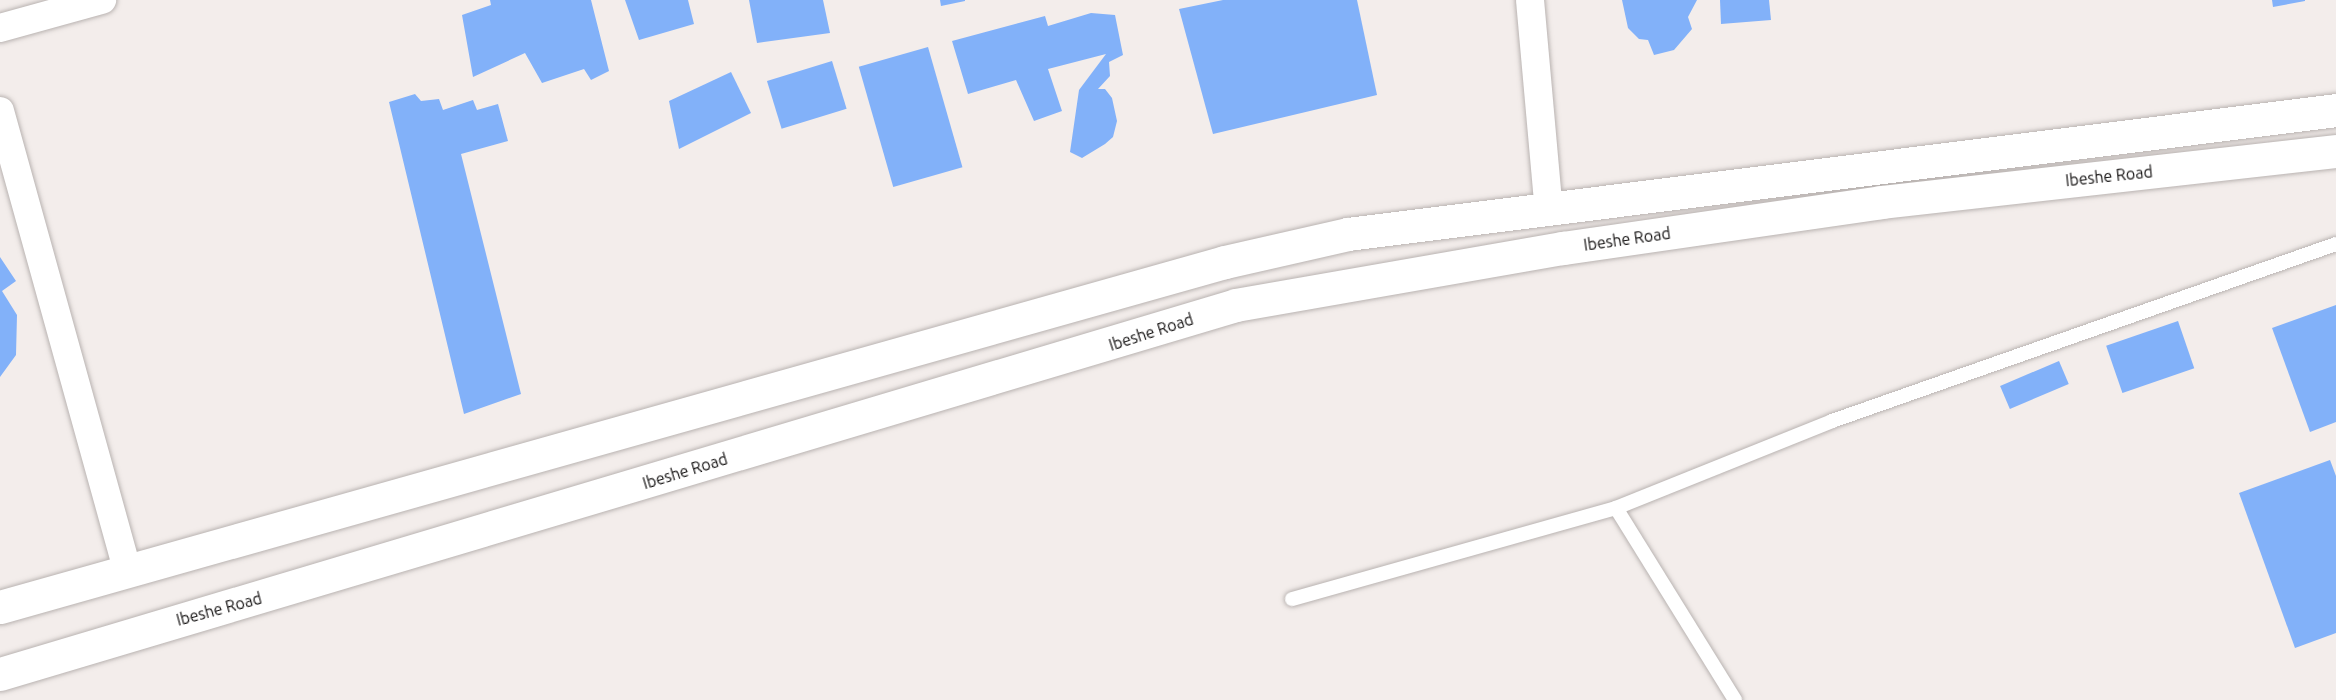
<!DOCTYPE html>
<style>
body{margin:0}
#map{position:relative;width:2336px;height:700px;overflow:hidden;background:#f3edeb;font-family:Ubuntu,sans-serif}
div>[style]{position:absolute}
.building>*{inset:0;background:#82b1f9;transform-origin:0 0}
.roads{filter:drop-shadow(0 0 2px #b9b3b1) drop-shadow(0 0 2px #b9b3b1)}
.lane>*{height:14px;margin:-7px;padding:0 7px;transform-origin:7px;border-radius:7px;background:#fff}
.street>*{height:28px;margin:-14px;padding:0 14px;transform-origin:14px;border-radius:14px;background:#fff}
.secondary>*{height:33px;margin:-16.5px;padding:0 16.5px;transform-origin:16.5px;border-radius:16.5px;background:#fff}
span{translate:-50% -50%;white-space:nowrap;text-align:center;line-height:1.15;-webkit-text-stroke:6px #fff;paint-order:stroke}
.street-label{font-size:16px;color:#141212}
</style>
<div id="map">
<div class="building">
<i style="clip-path:polygon(490px 0,591px 0,609px 71px,591px 80px,584px 69px,542px 83px,525px 53px,473px 77px,462px 15px,491px 5px)"></i>
<i style="clip-path:polygon(625px 0,688px 0,694px 24px,639px 40px)"></i>
<i style="clip-path:polygon(749px 0,823px 0,830px 33px,757px 43px)"></i>
<i style="clip-path:polygon(940px 0,965px 0,965px 1px,941px 6px)"></i>
<i style="clip-path:polygon(1223px 0,1357px 0,1377px 95px,1213px 134px,1179px 9px)"></i>
<i style="clip-path:polygon(1622px 0,1697px 0,1688px 17px,1692px 29px,1674px 50px,1654px 55px,1648px 40px,1639px 39px,1628px 28px)"></i>
<i style="clip-path:polygon(1720px 0,1769px 0,1771px 20px,1721px 24px)"></i>
<i style="clip-path:polygon(2272px 0,2305px 0,2305px 1px,2273px 7px)"></i>
<i style="clip-path:polygon(1091px 13px,1115px 15px,1123px 55px,1109px 62px,1110px 76px,1098px 89px,1105px 89px,1112px 98px,1117px 121px,1113px 137px,1105px 144px,1082px 158px,1070px 152px,1079px 90px,1106px 54px,1048px 69px,1062px 111px,1034px 121px,1016px 80px,968px 94px,952px 41px,1045px 16px,1048px 26px)"></i>
<i style="left:928px;top:47px;width:125px;height:72px;rotate:74deg"></i>
<i style="left:832px;top:61px;width:50px;height:68px;rotate:73deg"></i>
<i style="clip-path:polygon(731px 72px,751px 113px,679px 149px,669px 101px)"></i>
<i style="clip-path:polygon(415px 94px,421px 101px,439px 99px,443px 110px,473px 100px,477px 110px,498px 104px,508px 141px,461px 154px,521px 394px,464px 414px,389px 102px)"></i>
<i style="clip-path:polygon(0 257px,16px 281px,2px 291px,17px 315px,16px 355px,0 377px)"></i>
<i style="clip-path:polygon(2336px 305px,2336px 422px,2310px 432px,2272px 328px)"></i>
<i style="left:2178px;top:321px;width:50px;height:76px;rotate:71deg"></i>
<i style="left:2059px;top:361px;width:25px;height:64px;rotate:67deg"></i>
<i style="clip-path:polygon(2330px 460px,2336px 476px,2336px 633px,2295px 648px,2239px 493px)"></i>
</div>
<div class="roads">
<div class="lane">
<i style="left:1616px;top:508px;width:226px;rotate:58.2deg"></i>
<i style="left:1292px;top:599px;width:337px;rotate:-15.7deg"></i>
<i style="left:1616px;top:508px;width:233px;rotate:-21.9deg"></i>
<i style="left:1832px;top:421px;width:534px;rotate:-19.35deg"></i>
</div>
<div class="street">
<i style="left:1530px;top:0;width:212px;rotate:84.9deg"></i>
<i style="left:0;top:28px;width:106px;rotate:-15.4deg"></i>
<i style="left:0;top:111px;width:476px;rotate:74.5deg"></i>
</div>
<div class="secondary">
<i style="left:0;top:607px;width:1273px;rotate:-15.73deg"></i>
<i style="left:1225px;top:262px;width:126px;rotate:-12.8deg"></i>
<i style="left:1348px;top:234px;width:996px;rotate:-7.15deg"></i>
<i style="left:0;top:674px;width:1290px;rotate:-16.62deg"></i>
<i style="left:1236px;top:305px;width:332px;rotate:-9.9deg"></i>
<i style="left:1563px;top:248px;width:321px;rotate:-8.2deg"></i>
<i style="left:1881px;top:202px;width:458px;rotate:-6.4deg"></i>
</div>
</div>
<div class="street-label">
<span style="left:2109px;top:176px;rotate:-6deg">Ibeshe Road</span>
<span style="left:1627px;top:239px;rotate:-8deg">Ibeshe Road</span>
<span style="left:1151px;top:332px;rotate:-18deg">Ibeshe Road</span>
<span style="left:685px;top:471px;rotate:-17deg">Ibeshe Road</span>
<span style="left:219px;top:609px;rotate:-15deg">Ibeshe Road</span>
</div>
</div>
